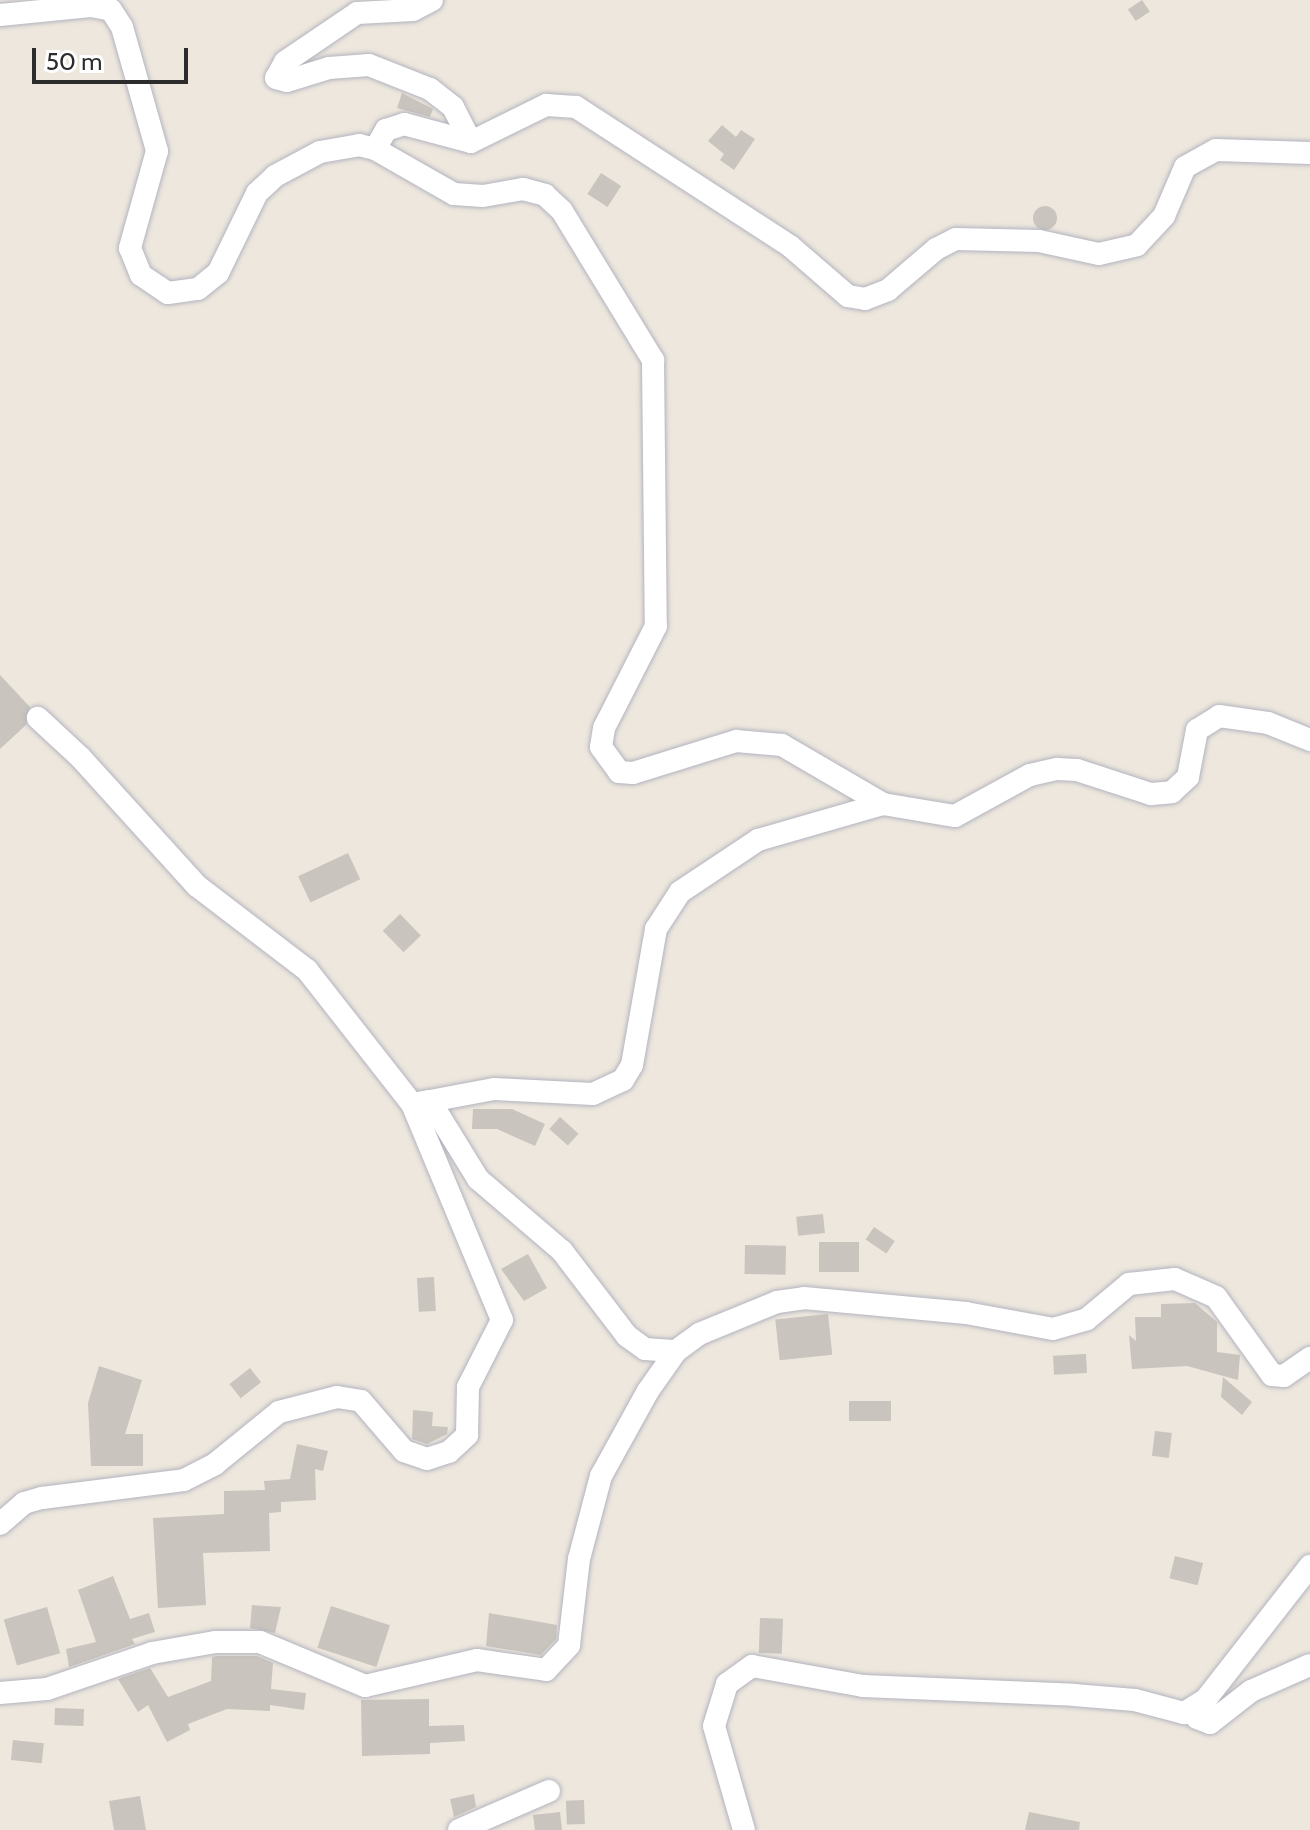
<!DOCTYPE html>
<style>
body{margin:0}
#map{position:relative;width:1310px;height:1830px;overflow:hidden;background:#eee7de;font-family:Cabin,sans-serif}
div>[style]{position:absolute}
.building>*{inset:0;background:#c9c4bd;transform-origin:0 0}
.round{border-radius:50%}
.roads{filter:drop-shadow(0 0 2px #b2b4bf) drop-shadow(0 0 2px #b2b4bf)}
.street>*{height:22px;margin:-11px;padding:0 11px;transform-origin:11px;border-radius:11px;background:#fff}
span{translate:-50% -50%;white-space:nowrap;text-align:center;line-height:1.15;-webkit-text-stroke:6px #fff;paint-order:stroke}
.scale{position:absolute;left:32px;top:48px;width:156px;height:36px;box-sizing:border-box;border:4px solid #2c2c2c;border-top:0;padding-left:10px;font-size:24px;line-height:28px;white-space:nowrap;color:#2c2c2c;-webkit-text-stroke:6px #fff;paint-order:stroke}
</style>
<div id="map">
<div class="building">
<i style="left:1142px;top:0;width:14px;height:17px;rotate:56deg"></i>
<i style="clip-path:polygon(402px 93px,433px 109px,430px 117px,397px 108px)"></i>
<i style="clip-path:polygon(722px 125px,736px 137px,741px 130px,755px 139px,734px 170px,720px 160px,724px 154px,708px 141px)"></i>
<i style="left:601px;top:173px;width:24px;height:25px;rotate:33deg"></i>
<i class="round" style="left:1033px;top:206px;width:24px;height:24px"></i>
<i style="clip-path:polygon(0 675px,30px 707px,26px 725px,0 749px)"></i>
<i style="left:348px;top:853px;width:29px;height:55px;rotate:65deg"></i>
<i style="left:400px;top:914px;width:30px;height:24px;rotate:46deg"></i>
<i style="clip-path:polygon(473px 1109px,512px 1109px,545px 1124px,535px 1146px,497px 1129px,472px 1129px)"></i>
<i style="left:560px;top:1117px;width:25px;height:16px;rotate:42deg"></i>
<i style="left:823px;top:1214px;width:19px;height:27px;rotate:84deg"></i>
<i style="left:874px;top:1227px;width:25px;height:15px;rotate:34deg"></i>
<i style="left:819px;top:1242px;width:40px;height:30px"></i>
<i style="left:745px;top:1245px;width:41px;height:29px;rotate:1deg"></i>
<i style="clip-path:polygon(528px 1254px,547px 1288px,524px 1301px,501px 1269px)"></i>
<i style="left:434px;top:1277px;width:34px;height:17px;rotate:87deg"></i>
<i style="clip-path:polygon(1195px 1303px,1217px 1322px,1217px 1352px,1240px 1355px,1238px 1380px,1187px 1366px,1132px 1369px,1129px 1335px,1136px 1341px,1135px 1317px,1161px 1317px,1161px 1304px)"></i>
<i style="left:828px;top:1314px;width:41px;height:53px;rotate:84deg"></i>
<i style="left:1086px;top:1354px;width:19px;height:33px;rotate:87deg"></i>
<i style="clip-path:polygon(99px 1366px,142px 1380px,125px 1434px,143px 1434px,143px 1466px,91px 1466px,88px 1403px)"></i>
<i style="left:250px;top:1368px;width:18px;height:26px;rotate:52deg"></i>
<i style="clip-path:polygon(1223px 1377px,1252px 1402px,1242px 1415px,1221px 1397px)"></i>
<i style="left:849px;top:1401px;width:42px;height:20px"></i>
<i style="clip-path:polygon(413px 1410px,433px 1412px,432px 1426px,448px 1427px,447px 1434px,427px 1444px,412px 1439px)"></i>
<i style="left:1155px;top:1431px;width:17px;height:25px;rotate:7deg"></i>
<i style="clip-path:polygon(297px 1444px,328px 1451px,323px 1471px,315px 1469px,316px 1500px,281px 1502px,281px 1512px,269px 1513px,270px 1551px,203px 1553px,206px 1605px,158px 1608px,153px 1518px,224px 1514px,224px 1491px,265px 1490px,264px 1481px,290px 1479px)"></i>
<i style="left:1175px;top:1556px;width:29px;height:23px;rotate:14deg"></i>
<i style="clip-path:polygon(113px 1576px,130px 1619px,149px 1613px,155px 1632px,132px 1639px,135px 1644px,69px 1667px,66px 1649px,96px 1642px,78px 1590px)"></i>
<i style="clip-path:polygon(252px 1605px,281px 1607px,275px 1633px,250px 1628px)"></i>
<i style="left:331px;top:1606px;width:62px;height:44px;rotate:18deg"></i>
<i style="left:47px;top:1607px;width:48px;height:45px;rotate:74deg"></i>
<i style="clip-path:polygon(489px 1613px,557px 1625px,556px 1639px,541px 1655px,486px 1646px)"></i>
<i style="left:760px;top:1618px;width:23px;height:35px;rotate:2deg"></i>
<i style="clip-path:polygon(217px 1656px,257px 1656px,273px 1663px,271px 1689px,306px 1693px,304px 1710px,270px 1705px,270px 1711px,227px 1709px,188px 1724px,190px 1730px,167px 1742px,148px 1705px,138px 1712px,118px 1679px,150px 1668px,168px 1697px,211px 1681px,212px 1657px)"></i>
<i style="clip-path:polygon(429px 1699px,429px 1726px,464px 1725px,465px 1741px,430px 1743px,430px 1754px,362px 1756px,361px 1700px)"></i>
<i style="left:55px;top:1708px;width:29px;height:17px;rotate:2deg"></i>
<i style="left:13px;top:1740px;width:31px;height:20px;rotate:6deg"></i>
<i style="clip-path:polygon(474px 1794px,476px 1807px,454px 1817px,450px 1799px)"></i>
<i style="clip-path:polygon(140px 1796px,146px 1830px,114px 1830px,109px 1801px)"></i>
<i style="left:584px;top:1800px;width:24px;height:18px;rotate:88deg"></i>
<i style="clip-path:polygon(560px 1812px,562px 1830px,535px 1830px,533px 1815px)"></i>
<i style="clip-path:polygon(1029px 1812px,1080px 1822px,1079px 1830px,1025px 1830px)"></i>
</div>
<div class="roads">
<div class="street">
<i style="left:432px;top:0;width:21px;rotate:152deg"></i>
<i style="left:413px;top:10px;width:56px;rotate:176.9deg"></i>
<i style="left:357px;top:13px;width:87px;rotate:145.8deg"></i>
<i style="left:285px;top:62px;width:18px;rotate:119deg"></i>
<i style="left:276px;top:78px;width:11px;rotate:15deg"></i>
<i style="left:287px;top:81px;width:44px;rotate:-17.2deg"></i>
<i style="left:329px;top:68px;width:40px;rotate:-4.3deg"></i>
<i style="left:369px;top:65px;width:66px;rotate:21.5deg"></i>
<i style="left:430px;top:89px;width:29px;rotate:38deg"></i>
<i style="left:453px;top:107px;width:39px;rotate:63deg"></i>
<i style="left:0;top:15px;width:91px;rotate:-5.6deg"></i>
<i style="left:91px;top:6px;width:20px;rotate:11deg"></i>
<i style="left:111px;top:10px;width:20px;rotate:57deg"></i>
<i style="left:122px;top:27px;width:129px;rotate:74.2deg"></i>
<i style="left:157px;top:151px;width:101px;rotate:105.6deg"></i>
<i style="left:130px;top:248px;width:29px;rotate:68deg"></i>
<i style="left:141px;top:275px;width:32px;rotate:34deg"></i>
<i style="left:168px;top:293px;width:30px;rotate:-8deg"></i>
<i style="left:198px;top:289px;width:26px;rotate:-39deg"></i>
<i style="left:218px;top:273px;width:89px;rotate:-64deg"></i>
<i style="left:257px;top:193px;width:25px;rotate:-43deg"></i>
<i style="left:275px;top:176px;width:51px;rotate:-28.1deg"></i>
<i style="left:320px;top:152px;width:40px;rotate:-10deg"></i>
<i style="left:359px;top:145px;width:16px;rotate:14deg"></i>
<i style="left:375px;top:149px;width:91px;rotate:29.7deg"></i>
<i style="left:454px;top:194px;width:29px;rotate:4deg"></i>
<i style="left:483px;top:196px;width:41px;rotate:-9.9deg"></i>
<i style="left:523px;top:189px;width:23px;rotate:15deg"></i>
<i style="left:545px;top:195px;width:23px;rotate:43deg"></i>
<i style="left:562px;top:211px;width:175px;rotate:58.6deg"></i>
<i style="left:653px;top:360px;width:266px;rotate:89.4deg"></i>
<i style="left:656px;top:626px;width:114px;rotate:117deg"></i>
<i style="left:604px;top:728px;width:19px;rotate:99deg"></i>
<i style="left:601px;top:747px;width:31px;rotate:54deg"></i>
<i style="left:619px;top:772px;width:14px;rotate:4deg"></i>
<i style="left:633px;top:773px;width:108px;rotate:-17.3deg"></i>
<i style="left:736px;top:741px;width:46px;rotate:5deg"></i>
<i style="left:782px;top:745px;width:117px;rotate:30.3deg"></i>
<i style="left:375px;top:149px;width:22px;rotate:-60deg"></i>
<i style="left:386px;top:130px;width:19px;rotate:-18deg"></i>
<i style="left:404px;top:124px;width:69px;rotate:15deg"></i>
<i style="left:471px;top:142px;width:84px;rotate:-26.3deg"></i>
<i style="left:546px;top:105px;width:30px;rotate:4deg"></i>
<i style="left:576px;top:107px;width:255px;rotate:33deg"></i>
<i style="left:790px;top:246px;width:77px;rotate:40.8deg"></i>
<i style="left:848px;top:296px;width:17px;rotate:10deg"></i>
<i style="left:865px;top:299px;width:25px;rotate:-21deg"></i>
<i style="left:888px;top:290px;width:63px;rotate:-40.5deg"></i>
<i style="left:936px;top:249px;width:22px;rotate:-27deg"></i>
<i style="left:956px;top:239px;width:83px;rotate:1.4deg"></i>
<i style="left:1039px;top:241px;width:61px;rotate:12.2deg"></i>
<i style="left:1099px;top:254px;width:39px;rotate:-13deg"></i>
<i style="left:1137px;top:245px;width:40px;rotate:-47deg"></i>
<i style="left:1164px;top:216px;width:53px;rotate:-66.8deg"></i>
<i style="left:1185px;top:167px;width:35px;rotate:-29deg"></i>
<i style="left:1216px;top:150px;width:94px;rotate:1.8deg"></i>
<i style="left:430px;top:1101px;width:65px;rotate:-10.6deg"></i>
<i style="left:494px;top:1089px;width:99px;rotate:2.9deg"></i>
<i style="left:593px;top:1094px;width:33px;rotate:-25deg"></i>
<i style="left:623px;top:1080px;width:17px;rotate:-59deg"></i>
<i style="left:632px;top:1065px;width:138px;rotate:-80deg"></i>
<i style="left:656px;top:929px;width:44px;rotate:-57deg"></i>
<i style="left:680px;top:892px;width:94px;rotate:-33.7deg"></i>
<i style="left:758px;top:840px;width:130px;rotate:-16.1deg"></i>
<i style="left:883px;top:804px;width:73px;rotate:9.5deg"></i>
<i style="left:955px;top:816px;width:85px;rotate:-28.7deg"></i>
<i style="left:1030px;top:775px;width:28px;rotate:-13deg"></i>
<i style="left:1057px;top:769px;width:20px;rotate:3deg"></i>
<i style="left:1077px;top:770px;width:78px;rotate:18deg"></i>
<i style="left:1151px;top:794px;width:21px;rotate:-5deg"></i>
<i style="left:1172px;top:792px;width:22px;rotate:-43deg"></i>
<i style="left:1188px;top:777px;width:48px;rotate:-79.2deg"></i>
<i style="left:1197px;top:730px;width:26px;rotate:-32deg"></i>
<i style="left:1219px;top:716px;width:49px;rotate:8.1deg"></i>
<i style="left:1268px;top:723px;width:45px;rotate:22deg"></i>
<i style="left:417px;top:1103px;width:13px;rotate:-9deg"></i>
<i style="left:430px;top:1101px;width:92px;rotate:58.4deg"></i>
<i style="left:478px;top:1179px;width:111px;rotate:40.6deg"></i>
<i style="left:562px;top:1251px;width:107px;rotate:52.6deg"></i>
<i style="left:627px;top:1336px;width:22px;rotate:36deg"></i>
<i style="left:645px;top:1349px;width:31px;rotate:4deg"></i>
<i style="left:0;top:1524px;width:32px;rotate:-41deg"></i>
<i style="left:24px;top:1503px;width:19px;rotate:-16deg"></i>
<i style="left:42px;top:1498px;width:143px;rotate:-7.2deg"></i>
<i style="left:184px;top:1480px;width:35px;rotate:-27deg"></i>
<i style="left:215px;top:1464px;width:82px;rotate:-39.1deg"></i>
<i style="left:279px;top:1412px;width:60px;rotate:-14.5deg"></i>
<i style="left:337px;top:1397px;width:24px;rotate:9deg"></i>
<i style="left:361px;top:1401px;width:66px;rotate:49.3deg"></i>
<i style="left:404px;top:1451px;width:24px;rotate:19deg"></i>
<i style="left:427px;top:1459px;width:23px;rotate:-18deg"></i>
<i style="left:449px;top:1452px;width:25px;rotate:-43deg"></i>
<i style="left:467px;top:1435px;width:48px;rotate:-88.8deg"></i>
<i style="left:468px;top:1387px;width:75px;rotate:-63.1deg"></i>
<i style="left:502px;top:1320px;width:234px;rotate:-112.6deg"></i>
<i style="left:412px;top:1104px;width:170px;rotate:-128.1deg"></i>
<i style="left:307px;top:970px;width:138px;rotate:-142.6deg"></i>
<i style="left:197px;top:886px;width:173px;rotate:-132.2deg"></i>
<i style="left:81px;top:758px;width:59px;rotate:-137.1deg"></i>
<i style="left:0;top:1693px;width:47px;rotate:-4.9deg"></i>
<i style="left:47px;top:1689px;width:111px;rotate:-18.9deg"></i>
<i style="left:152px;top:1653px;width:65px;rotate:-9.8deg"></i>
<i style="left:216px;top:1642px;width:44px"></i>
<i style="left:260px;top:1642px;width:114px;rotate:22.7deg"></i>
<i style="left:365px;top:1686px;width:115px;rotate:-13.1deg"></i>
<i style="left:477px;top:1660px;width:70px;rotate:8.2deg"></i>
<i style="left:546px;top:1670px;width:34px;rotate:-47deg"></i>
<i style="left:569px;top:1645px;width:87px;rotate:-83.4deg"></i>
<i style="left:579px;top:1559px;width:86px;rotate:-75.2deg"></i>
<i style="left:601px;top:1476px;width:97px;rotate:-61.1deg"></i>
<i style="left:648px;top:1391px;width:49px;rotate:-55deg"></i>
<i style="left:676px;top:1351px;width:29px;rotate:-36deg"></i>
<i style="left:699px;top:1334px;width:84px;rotate:-22.3deg"></i>
<i style="left:777px;top:1302px;width:27px;rotate:-8deg"></i>
<i style="left:804px;top:1298px;width:163px;rotate:5.3deg"></i>
<i style="left:966px;top:1313px;width:88px;rotate:10.4deg"></i>
<i style="left:1053px;top:1329px;width:35px;rotate:-16deg"></i>
<i style="left:1087px;top:1319px;width:55px;rotate:-39.8deg"></i>
<i style="left:1129px;top:1284px;width:46px;rotate:-6.2deg"></i>
<i style="left:1175px;top:1279px;width:45px;rotate:23.7deg"></i>
<i style="left:1216px;top:1297px;width:96px;rotate:54.3deg"></i>
<i style="left:1272px;top:1375px;width:12px;rotate:5deg"></i>
<i style="left:1284px;top:1376px;width:32px;rotate:-35deg"></i>
<i style="left:1193px;top:1711px;width:8px;rotate:60deg"></i>
<i style="left:1197px;top:1718px;width:14px;rotate:21deg"></i>
<i style="left:1210px;top:1723px;width:52px;rotate:-38deg"></i>
<i style="left:1251px;top:1691px;width:64px;rotate:-23.8deg"></i>
<i style="left:459px;top:1830px;width:98px;rotate:-23.4deg"></i>
<i style="left:744px;top:1830px;width:108px;rotate:-106.1deg"></i>
<i style="left:714px;top:1726px;width:44px;rotate:-72.8deg"></i>
<i style="left:727px;top:1684px;width:31px;rotate:-36deg"></i>
<i style="left:752px;top:1666px;width:113px;rotate:10.2deg"></i>
<i style="left:863px;top:1686px;width:211px;rotate:2.4deg"></i>
<i style="left:1074px;top:1695px;width:61px;rotate:4.7deg"></i>
<i style="left:1135px;top:1700px;width:51px;rotate:14.9deg"></i>
<i style="left:1184px;top:1713px;width:26px;rotate:-32deg"></i>
<i style="left:1206px;top:1699px;width:169px;rotate:-52deg"></i>
</div>
</div>
<div class="scale">50 m</div>
</div>
